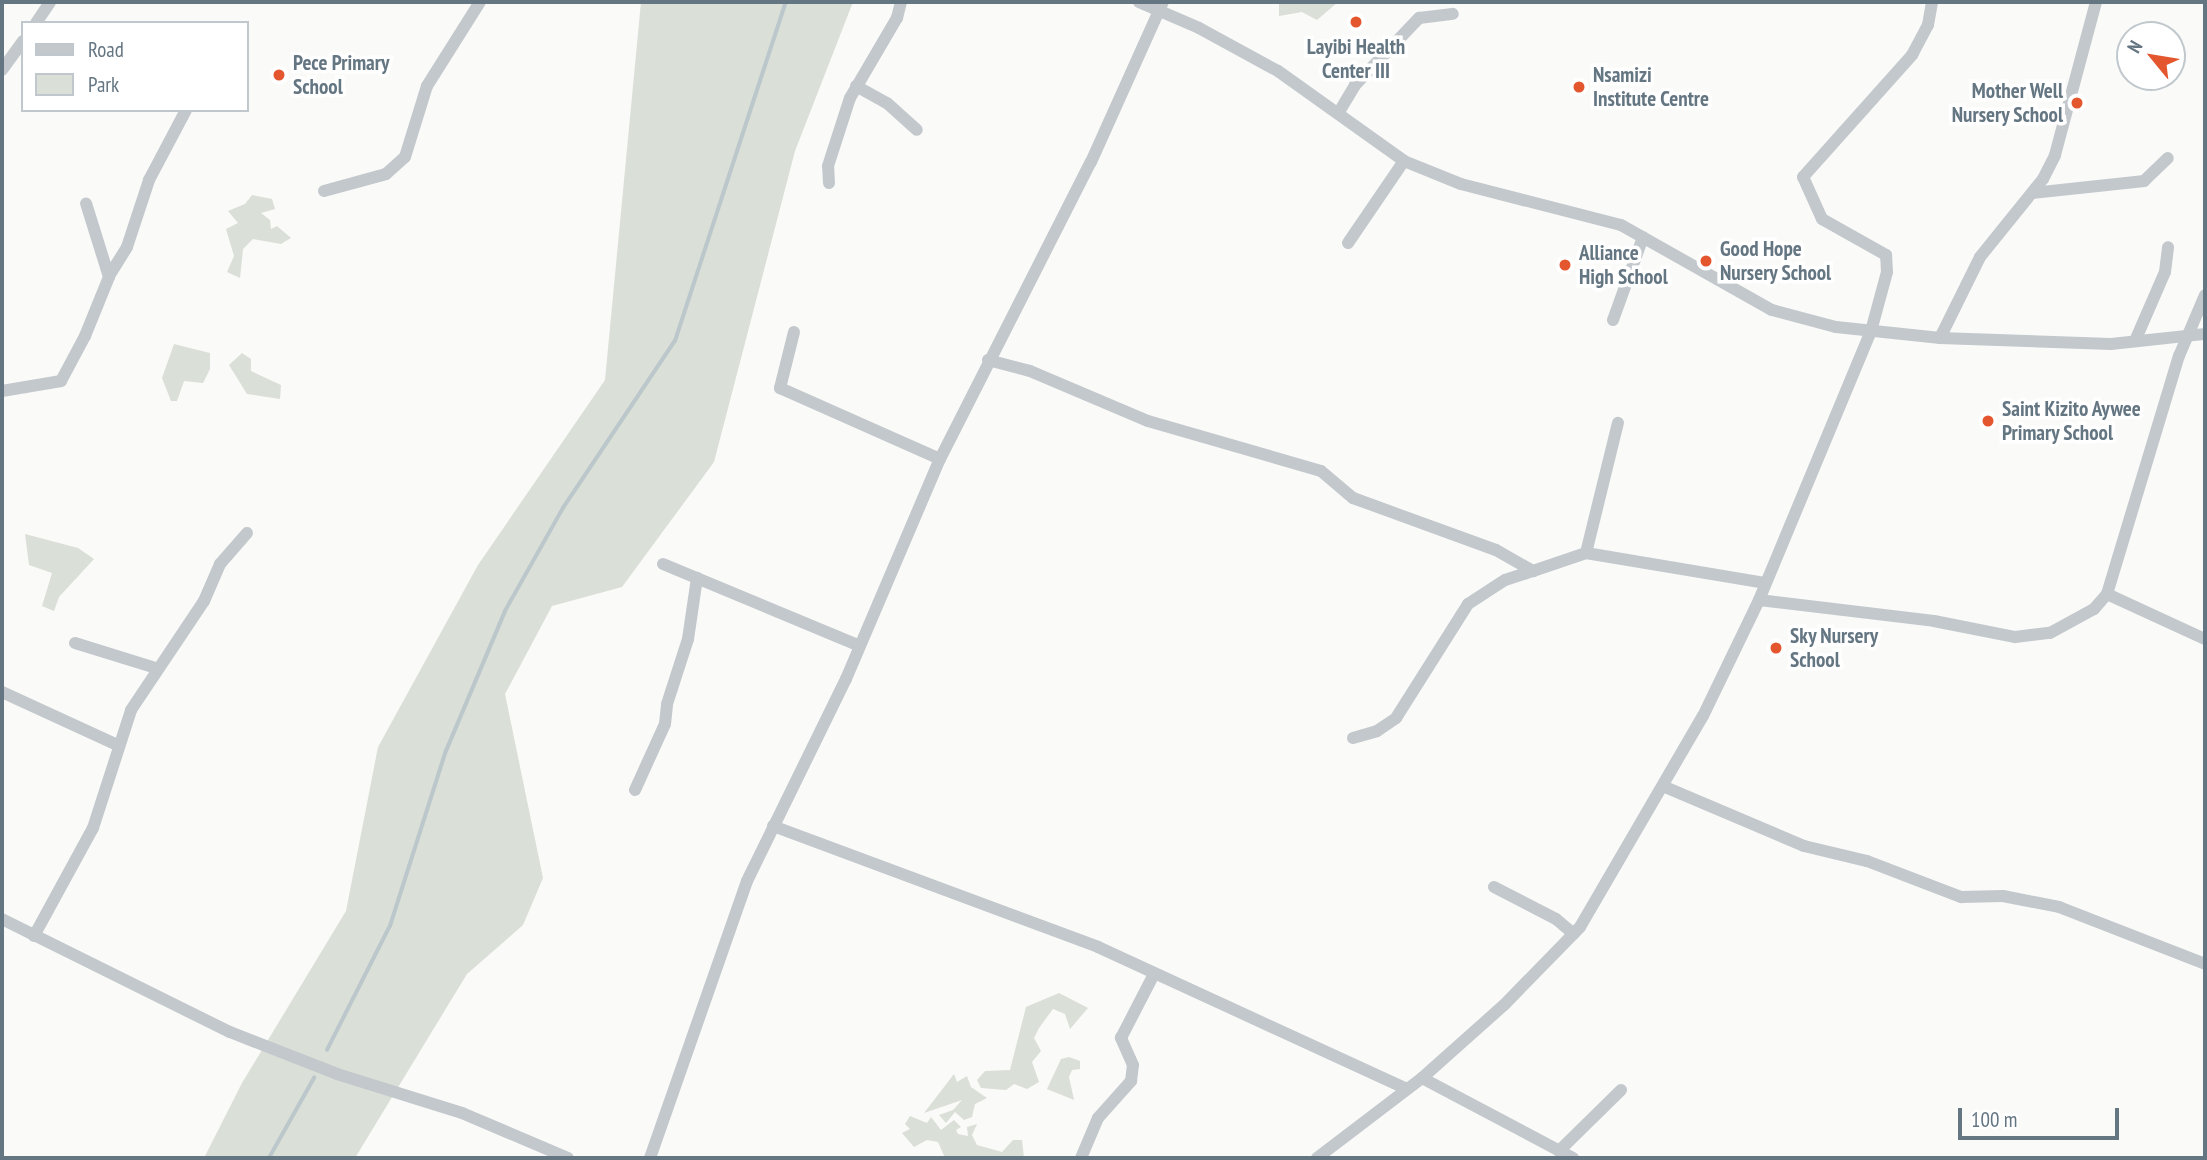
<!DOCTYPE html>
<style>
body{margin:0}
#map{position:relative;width:2207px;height:1160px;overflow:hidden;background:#fafaf8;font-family:"PT Sans Narrow",sans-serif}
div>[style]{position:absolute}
.green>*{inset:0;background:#dadfd7}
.stream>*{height:3.5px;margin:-1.75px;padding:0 1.75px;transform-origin:1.75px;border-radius:1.75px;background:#bbc7cb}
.street>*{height:12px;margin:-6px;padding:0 6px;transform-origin:6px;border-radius:6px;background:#c3c8cc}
.dots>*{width:19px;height:19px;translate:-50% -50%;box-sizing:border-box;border:4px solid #fff;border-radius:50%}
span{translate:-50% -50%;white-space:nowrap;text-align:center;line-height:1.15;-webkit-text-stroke:7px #fff;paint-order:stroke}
.poi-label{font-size:21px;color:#657683;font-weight:700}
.left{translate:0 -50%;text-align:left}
.right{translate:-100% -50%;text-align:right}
.frame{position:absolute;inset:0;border:4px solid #657683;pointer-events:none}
.legend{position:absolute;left:21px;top:21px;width:228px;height:91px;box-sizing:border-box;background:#fff;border:2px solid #c1c8cd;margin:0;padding:9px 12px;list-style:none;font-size:21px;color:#657683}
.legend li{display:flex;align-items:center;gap:14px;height:35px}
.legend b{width:35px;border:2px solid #c1c8cd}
.north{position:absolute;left:2116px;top:21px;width:70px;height:70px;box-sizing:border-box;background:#fff;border:2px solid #c1c8cd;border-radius:50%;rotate:300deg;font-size:19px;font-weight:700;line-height:28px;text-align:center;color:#657683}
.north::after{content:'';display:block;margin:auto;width:24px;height:32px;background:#e4572e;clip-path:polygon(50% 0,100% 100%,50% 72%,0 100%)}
.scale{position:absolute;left:1958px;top:1108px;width:161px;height:32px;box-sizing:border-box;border:4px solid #657683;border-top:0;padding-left:9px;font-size:21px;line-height:24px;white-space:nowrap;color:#657683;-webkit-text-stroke:5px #fff;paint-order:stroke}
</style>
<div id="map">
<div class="green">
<i style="clip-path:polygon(641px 2px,853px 2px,795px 151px,714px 462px,622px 587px,552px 606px,505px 694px,543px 878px,523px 925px,467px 974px,355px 1158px,204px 1158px,242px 1083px,346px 911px,378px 747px,478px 565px,605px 380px)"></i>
<i style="clip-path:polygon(1279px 2px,1338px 2px,1317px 20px,1302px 12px,1279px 16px)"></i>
<i style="clip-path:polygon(252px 195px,272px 199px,275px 209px,261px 213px,270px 220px,271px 229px,277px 226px,291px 238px,281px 244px,253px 239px,243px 249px,240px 278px,227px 272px,234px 256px,226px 229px,238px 223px,228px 211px,245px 204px)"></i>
<i style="clip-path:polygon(174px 344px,210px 353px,210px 369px,203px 383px,184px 381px,177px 401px,171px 401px,162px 378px)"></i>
<i style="clip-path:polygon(242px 353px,251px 359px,251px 371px,281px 385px,280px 399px,247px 394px,229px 365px)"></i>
<i style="clip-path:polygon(25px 534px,78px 548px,94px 559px,59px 597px,54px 611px,42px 606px,52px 573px,29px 565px)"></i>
<i style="clip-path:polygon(1059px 993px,1088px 1008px,1070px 1029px,1065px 1014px,1053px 1009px,1039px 1028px,1034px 1038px,1041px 1051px,1032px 1062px,1039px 1082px,1027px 1089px,1014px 1084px,1006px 1090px,981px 1088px,977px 1080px,985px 1071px,1010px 1070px,1026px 1007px)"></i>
<i style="clip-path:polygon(1069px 1057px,1080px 1061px,1080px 1069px,1072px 1070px,1069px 1077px,1074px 1100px,1047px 1089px,1061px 1059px)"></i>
<i style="clip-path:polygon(954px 1074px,957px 1082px,967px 1076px,971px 1087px,987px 1098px,975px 1104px,972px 1117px,964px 1120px,955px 1112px,946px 1123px,939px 1115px,953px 1110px,962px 1100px,924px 1113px)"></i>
<i style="clip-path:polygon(910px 1116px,927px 1123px,931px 1117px,941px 1130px,954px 1120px,961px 1127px,956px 1130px,958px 1134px,968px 1136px,967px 1127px,977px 1124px,972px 1135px,977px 1145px,1002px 1152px,1013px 1140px,1022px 1140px,1024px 1158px,945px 1158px,938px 1142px,927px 1140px,914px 1147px,902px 1133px,910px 1129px,905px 1124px)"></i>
</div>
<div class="stream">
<i style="left:327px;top:1050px;width:139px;rotate:-63.1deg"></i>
<i style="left:390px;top:926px;width:184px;rotate:-72.3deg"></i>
<i style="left:446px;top:751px;width:152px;rotate:-67.1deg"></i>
<i style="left:505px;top:611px;width:118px;rotate:-60.6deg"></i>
<i style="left:563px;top:508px;width:201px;rotate:-56.2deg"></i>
<i style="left:675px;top:341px;width:357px;rotate:-71.9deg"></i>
<i style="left:269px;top:1158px;width:92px;rotate:-60.6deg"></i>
</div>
<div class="street">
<i style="left:1139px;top:2px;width:65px;rotate:23.4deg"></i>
<i style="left:1199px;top:28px;width:90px;rotate:28.6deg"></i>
<i style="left:1278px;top:71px;width:155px;rotate:35.5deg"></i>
<i style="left:1404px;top:161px;width:61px;rotate:22deg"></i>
<i style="left:1461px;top:184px;width:165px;rotate:14.4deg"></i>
<i style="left:1621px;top:225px;width:173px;rotate:29.4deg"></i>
<i style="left:1772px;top:310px;width:66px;rotate:14.9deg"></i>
<i style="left:1836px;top:327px;width:105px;rotate:6deg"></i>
<i style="left:1940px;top:338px;width:171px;rotate:2deg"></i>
<i style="left:2111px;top:344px;width:95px;rotate:-6.1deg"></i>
<i style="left:36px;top:23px;width:25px;rotate:-56deg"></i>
<i style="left:2px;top:70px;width:36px;rotate:-54deg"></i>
<i style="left:856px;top:86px;width:35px;rotate:29deg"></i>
<i style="left:887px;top:103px;width:40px;rotate:42deg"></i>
<i style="left:1339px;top:112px;width:31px;rotate:-59deg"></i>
<i style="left:1355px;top:85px;width:93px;rotate:-46.3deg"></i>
<i style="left:1419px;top:18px;width:34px;rotate:-7deg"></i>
<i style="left:829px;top:183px;width:17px;rotate:-93deg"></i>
<i style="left:828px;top:166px;width:71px;rotate:-72.1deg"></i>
<i style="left:850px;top:98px;width:93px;rotate:-59.6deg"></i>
<i style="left:897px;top:18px;width:16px;rotate:-76deg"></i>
<i style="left:324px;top:191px;width:64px;rotate:-15.3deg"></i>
<i style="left:386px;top:174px;width:25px;rotate:-42deg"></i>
<i style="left:405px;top:157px;width:74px;rotate:-72.8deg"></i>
<i style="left:427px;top:86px;width:99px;rotate:-57.8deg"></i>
<i style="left:2032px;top:193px;width:113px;rotate:-6.1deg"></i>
<i style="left:2144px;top:181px;width:33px;rotate:-44deg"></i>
<i style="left:1348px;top:243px;width:99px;rotate:-55.7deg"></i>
<i style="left:109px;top:276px;width:34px;rotate:-58deg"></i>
<i style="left:127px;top:247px;width:71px;rotate:-71.8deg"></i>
<i style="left:149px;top:180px;width:79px;rotate:-62.1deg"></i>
<i style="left:1613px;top:320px;width:88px;rotate:-70.1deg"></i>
<i style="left:794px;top:332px;width:58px;rotate:104deg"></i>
<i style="left:780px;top:388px;width:175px;rotate:23.9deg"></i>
<i style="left:1940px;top:338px;width:90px;rotate:-63.7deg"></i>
<i style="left:1980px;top:257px;width:100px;rotate:-51.1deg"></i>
<i style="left:2043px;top:179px;width:27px;rotate:-63deg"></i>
<i style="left:2055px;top:155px;width:158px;rotate:-75deg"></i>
<i style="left:2135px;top:341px;width:75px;rotate:-66.5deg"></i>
<i style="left:2165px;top:272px;width:25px;rotate:-83deg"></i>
<i style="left:988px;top:360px;width:43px;rotate:14.7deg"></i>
<i style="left:1030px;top:371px;width:128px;rotate:23deg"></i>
<i style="left:1148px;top:421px;width:180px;rotate:16.1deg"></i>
<i style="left:1321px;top:471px;width:42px;rotate:40.2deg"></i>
<i style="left:1353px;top:498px;width:152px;rotate:20deg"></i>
<i style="left:1496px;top:550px;width:43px;rotate:29.6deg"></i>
<i style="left:1533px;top:571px;width:56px;rotate:-18.8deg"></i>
<i style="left:1586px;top:553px;width:181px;rotate:9.5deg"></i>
<i style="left:2px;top:391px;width:60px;rotate:-9.6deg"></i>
<i style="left:61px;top:381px;width:51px;rotate:-61.9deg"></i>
<i style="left:85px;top:336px;width:64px;rotate:-67.9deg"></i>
<i style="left:109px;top:277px;width:77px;rotate:-107.3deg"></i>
<i style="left:1586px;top:553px;width:134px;rotate:-76.2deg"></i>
<i style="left:663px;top:564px;width:213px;rotate:22.6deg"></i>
<i style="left:2107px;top:594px;width:108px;rotate:24.7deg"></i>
<i style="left:1759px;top:600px;width:176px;rotate:6.8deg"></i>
<i style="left:1934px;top:621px;width:83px;rotate:11.2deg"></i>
<i style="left:2015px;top:637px;width:35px;rotate:-7deg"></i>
<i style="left:2050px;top:633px;width:50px;rotate:-28.6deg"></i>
<i style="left:2094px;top:609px;width:20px;rotate:-49deg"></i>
<i style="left:2107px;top:594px;width:249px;rotate:-73.2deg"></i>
<i style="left:2179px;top:356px;width:66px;rotate:-66.9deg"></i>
<i style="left:75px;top:643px;width:85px;rotate:17.2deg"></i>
<i style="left:2px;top:692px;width:127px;rotate:24.7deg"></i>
<i style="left:1353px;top:738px;width:25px;rotate:-16deg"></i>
<i style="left:1377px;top:731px;width:23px;rotate:-34deg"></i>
<i style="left:1396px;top:718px;width:135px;rotate:-57.7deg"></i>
<i style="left:1468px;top:604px;width:44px;rotate:-33deg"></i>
<i style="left:1505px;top:580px;width:29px;rotate:-18deg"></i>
<i style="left:1665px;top:787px;width:151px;rotate:23deg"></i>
<i style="left:1804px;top:846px;width:65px;rotate:13.4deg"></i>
<i style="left:1867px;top:861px;width:101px;rotate:21deg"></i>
<i style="left:1961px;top:897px;width:42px;rotate:-1.4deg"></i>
<i style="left:2003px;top:896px;width:57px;rotate:11.1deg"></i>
<i style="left:2059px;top:907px;width:157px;rotate:21.3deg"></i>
<i style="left:635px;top:790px;width:72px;rotate:-65.6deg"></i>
<i style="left:665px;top:724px;width:20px;rotate:-84deg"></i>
<i style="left:667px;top:704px;width:68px;rotate:-72.1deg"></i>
<i style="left:688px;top:639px;width:62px;rotate:-81.6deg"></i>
<i style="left:773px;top:826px;width:347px;rotate:20.4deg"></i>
<i style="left:1098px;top:947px;width:340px;rotate:24.7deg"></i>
<i style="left:1494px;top:887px;width:70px;rotate:27.3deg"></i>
<i style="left:1556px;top:919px;width:23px;rotate:40deg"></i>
<i style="left:2px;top:919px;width:254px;rotate:26.4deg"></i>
<i style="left:230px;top:1032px;width:115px;rotate:21.4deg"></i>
<i style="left:337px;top:1074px;width:131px;rotate:17.3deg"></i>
<i style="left:462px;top:1113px;width:115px;rotate:23deg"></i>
<i style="left:34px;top:936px;width:123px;rotate:-61.4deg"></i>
<i style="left:93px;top:828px;width:124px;rotate:-72.1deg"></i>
<i style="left:131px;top:710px;width:131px;rotate:-56.2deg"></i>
<i style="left:204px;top:601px;width:40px;rotate:-66.6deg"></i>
<i style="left:220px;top:564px;width:41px;rotate:-48.9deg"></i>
<i style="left:1422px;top:1078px;width:171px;rotate:27.9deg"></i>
<i style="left:1559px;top:1151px;width:87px;rotate:-44.5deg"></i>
<i style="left:650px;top:1158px;width:293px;rotate:-70.7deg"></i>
<i style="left:747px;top:881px;width:225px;rotate:-63.9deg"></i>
<i style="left:846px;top:679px;width:239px;rotate:-66.9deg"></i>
<i style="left:940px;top:459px;width:333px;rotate:-63.1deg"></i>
<i style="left:1091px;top:162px;width:175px;rotate:-65.8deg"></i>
<i style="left:1081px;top:1158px;width:43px;rotate:-67deg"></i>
<i style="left:1098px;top:1118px;width:50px;rotate:-48.3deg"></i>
<i style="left:1131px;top:1081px;width:16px;rotate:-83deg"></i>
<i style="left:1133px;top:1065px;width:30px;rotate:-114deg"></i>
<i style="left:1121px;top:1038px;width:72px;rotate:-62.7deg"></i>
<i style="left:1317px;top:1158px;width:132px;rotate:-37.3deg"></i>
<i style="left:1422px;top:1078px;width:110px;rotate:-41.7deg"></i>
<i style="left:1504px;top:1005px;width:109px;rotate:-45.7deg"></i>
<i style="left:1580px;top:927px;width:244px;rotate:-59.8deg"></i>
<i style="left:1703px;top:716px;width:129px;rotate:-64.2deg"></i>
<i style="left:1759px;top:600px;width:291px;rotate:-67.4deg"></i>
<i style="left:1871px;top:331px;width:61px;rotate:-74.8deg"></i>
<i style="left:1887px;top:272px;width:17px;rotate:-93deg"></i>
<i style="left:1886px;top:255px;width:73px;rotate:-150.6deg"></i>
<i style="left:1822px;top:219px;width:46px;rotate:-114.3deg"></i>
<i style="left:1803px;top:177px;width:164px;rotate:-48.2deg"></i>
<i style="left:1912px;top:55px;width:34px;rotate:-62deg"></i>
<i style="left:1928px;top:25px;width:23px;rotate:-80deg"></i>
</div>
<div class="dots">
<i style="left:1356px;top:22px;background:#e4572e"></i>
<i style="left:279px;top:75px;background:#e4572e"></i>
<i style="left:1579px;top:87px;background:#e4572e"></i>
<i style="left:2077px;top:103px;background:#e4572e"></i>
<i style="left:1706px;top:261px;background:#e4572e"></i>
<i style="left:1565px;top:265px;background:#e4572e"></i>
<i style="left:1988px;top:421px;background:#e4572e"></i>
<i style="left:1776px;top:648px;background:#e4572e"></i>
</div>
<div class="poi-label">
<span style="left:1356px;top:59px">Layibi Health<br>Center III</span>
<span class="left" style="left:293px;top:75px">Pece Primary<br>School</span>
<span class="left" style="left:1593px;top:87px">Nsamizi<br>Institute Centre</span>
<span class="right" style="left:2063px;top:103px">Mother Well<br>Nursery School</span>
<span class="left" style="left:1720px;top:261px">Good Hope<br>Nursery School</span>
<span class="left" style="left:1579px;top:265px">Alliance<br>High School</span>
<span class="left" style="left:2002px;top:421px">Saint Kizito Aywee<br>Primary School</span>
<span class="left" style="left:1790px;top:648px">Sky Nursery<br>School</span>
</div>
<div class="frame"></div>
<ul class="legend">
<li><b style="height:9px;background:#c3c8cc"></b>Road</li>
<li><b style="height:19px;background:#dadfd7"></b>Park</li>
</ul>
<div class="north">N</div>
<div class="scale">100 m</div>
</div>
